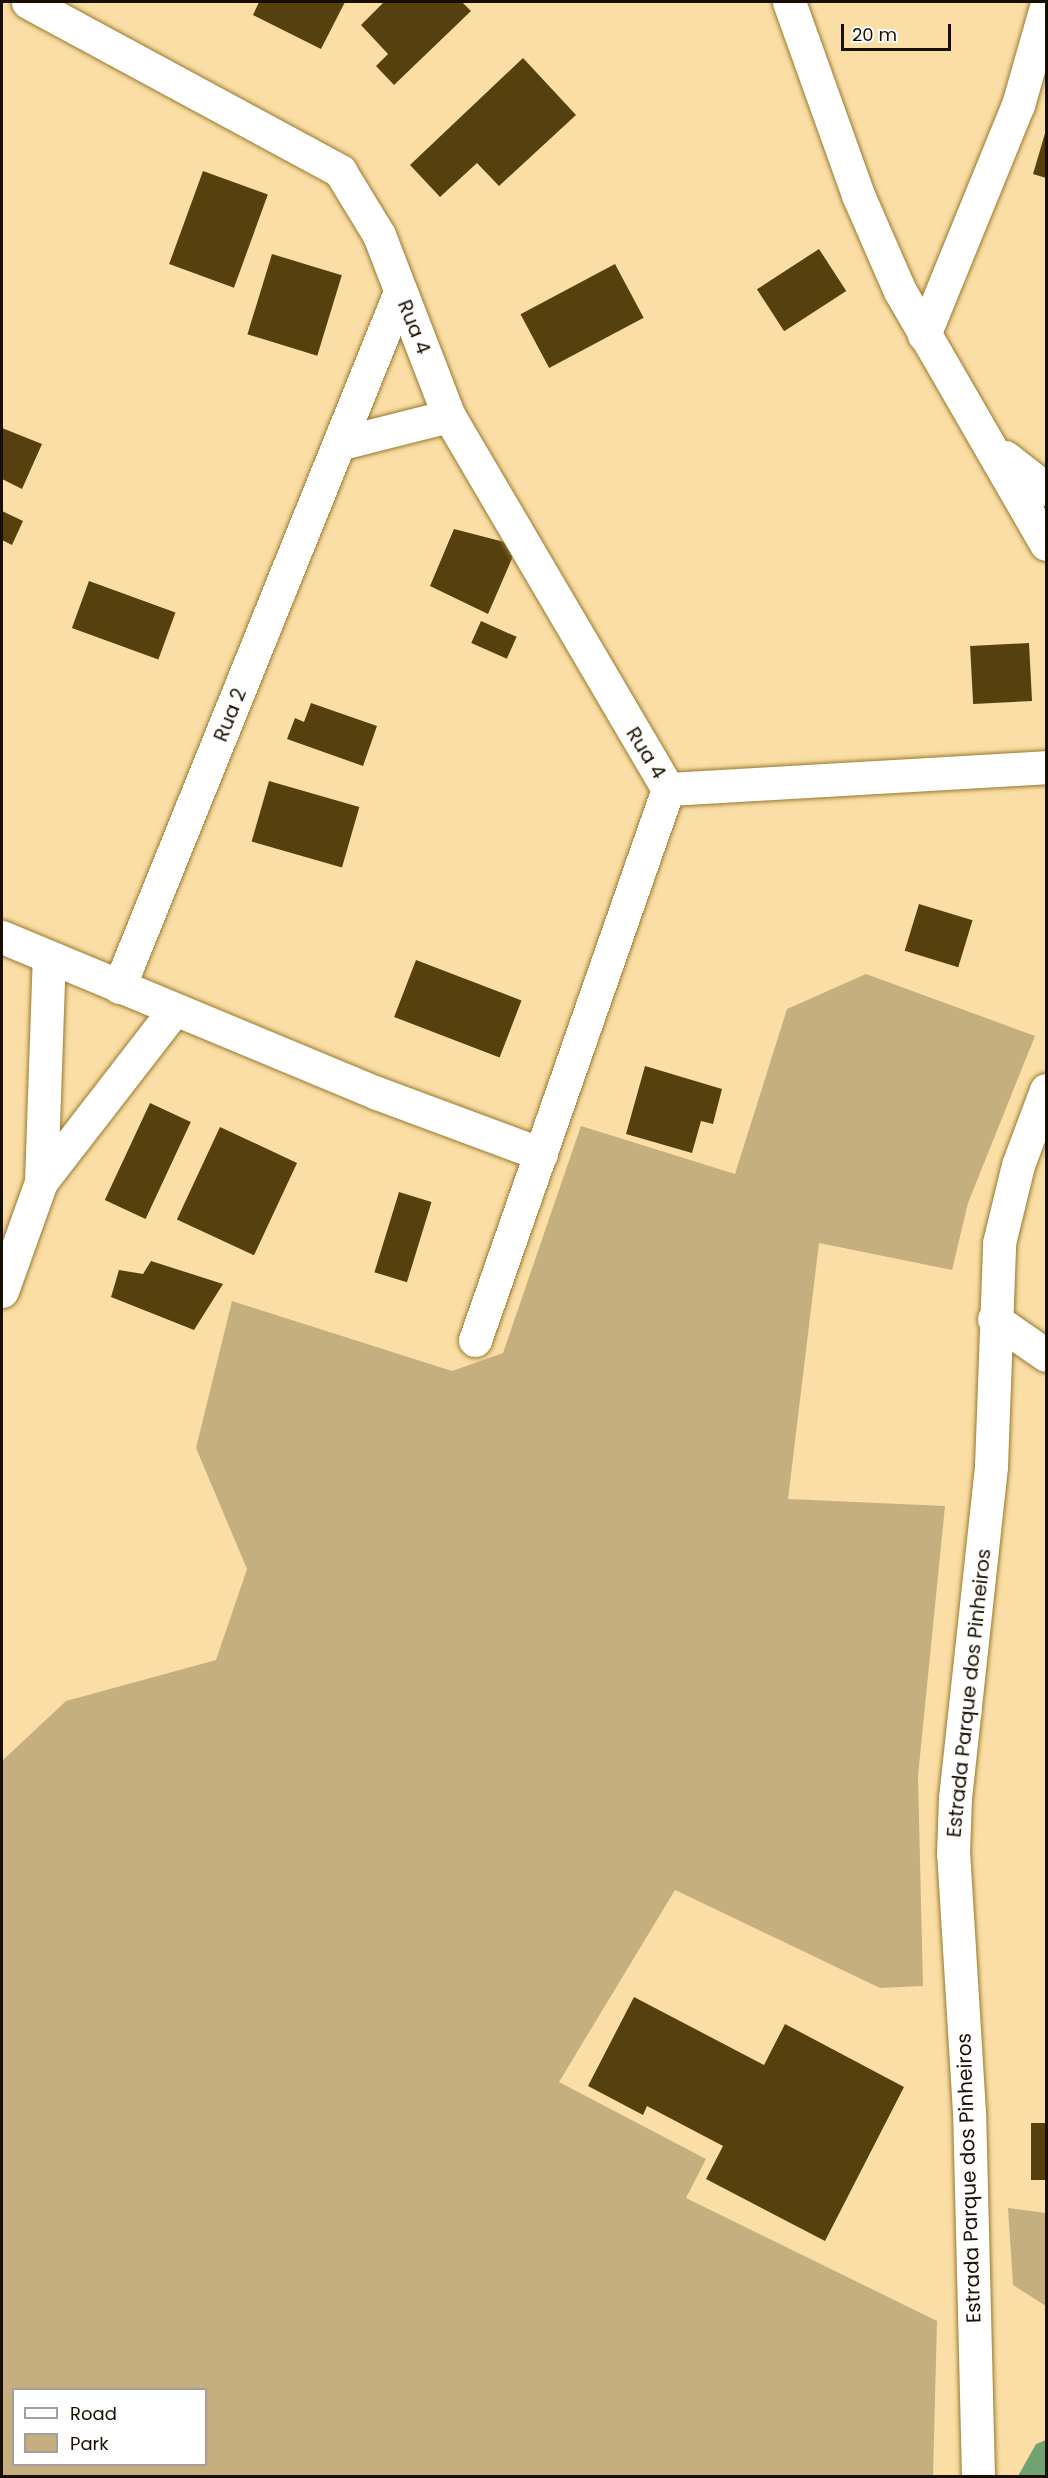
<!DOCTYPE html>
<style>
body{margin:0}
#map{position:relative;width:1048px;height:2478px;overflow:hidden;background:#fadea5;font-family:Poppins,sans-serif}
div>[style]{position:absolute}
.green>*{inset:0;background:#c6af7e}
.water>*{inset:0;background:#70a272}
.building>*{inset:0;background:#56410e;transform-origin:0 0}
.roads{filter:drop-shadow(0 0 2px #98792e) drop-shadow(0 0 2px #98792e)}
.street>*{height:33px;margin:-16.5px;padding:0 16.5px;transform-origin:16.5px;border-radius:16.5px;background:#fff}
.secondary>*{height:33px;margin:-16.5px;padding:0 16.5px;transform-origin:16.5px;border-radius:16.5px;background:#fff}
span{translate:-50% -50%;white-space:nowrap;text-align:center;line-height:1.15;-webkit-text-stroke:6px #fff;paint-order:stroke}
.street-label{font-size:20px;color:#180f00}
.frame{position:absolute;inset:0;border:3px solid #180f00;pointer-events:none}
.legend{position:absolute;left:12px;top:2388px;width:195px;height:78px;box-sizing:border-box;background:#fff;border:2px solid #a39f99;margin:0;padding:8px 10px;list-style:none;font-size:18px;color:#180f00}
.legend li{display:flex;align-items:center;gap:12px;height:30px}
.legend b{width:30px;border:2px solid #a39f99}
.scale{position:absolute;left:841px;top:24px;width:110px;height:27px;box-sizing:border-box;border:3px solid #180f00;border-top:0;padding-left:8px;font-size:18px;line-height:21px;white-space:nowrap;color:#180f00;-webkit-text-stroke:4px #fff;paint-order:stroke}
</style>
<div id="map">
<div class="green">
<i style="clip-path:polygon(evenodd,866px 974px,1035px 1036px,968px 1203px,952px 1270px,819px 1243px,788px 1499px,945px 1506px,918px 1776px,923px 1986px,880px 1988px,675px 1890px,559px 2082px,706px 2159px,686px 2198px,937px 2321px,933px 2476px,2px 2476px,2px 1761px,66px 1701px,216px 1660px,247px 1569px,196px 1448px,232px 1301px,452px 1371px,503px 1353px,581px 1126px,735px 1174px,787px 1009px,866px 974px,14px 2390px,206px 2390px,206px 2464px,14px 2464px,14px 2390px)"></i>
<i style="clip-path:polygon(1008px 2208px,1046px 2213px,1046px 2306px,1013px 2285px)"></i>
</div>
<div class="water">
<i style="clip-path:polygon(1046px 2440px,1046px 2476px,1018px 2476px,1036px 2444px)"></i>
</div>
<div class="building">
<i style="clip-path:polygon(259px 2px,345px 2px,321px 49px,253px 15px)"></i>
<i style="clip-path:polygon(384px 2px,462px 2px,471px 11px,394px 85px,376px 66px,388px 54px,361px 25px)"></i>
<i style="clip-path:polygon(523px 58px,576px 115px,499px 186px,477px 163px,440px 197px,410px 165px)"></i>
<i style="clip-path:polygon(1046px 130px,1046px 178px,1033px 174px)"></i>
<i style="left:203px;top:171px;width:69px;height:99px;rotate:20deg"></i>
<i style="left:819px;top:249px;width:50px;height:74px;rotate:57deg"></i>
<i style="left:272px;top:254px;width:73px;height:84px;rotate:17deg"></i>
<i style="left:615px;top:264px;width:61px;height:107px;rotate:62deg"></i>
<i style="clip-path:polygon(2px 428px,42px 444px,22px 489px,2px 479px)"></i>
<i style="clip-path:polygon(2px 511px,23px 521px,12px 545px,2px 540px)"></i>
<i style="clip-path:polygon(454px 529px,524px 547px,514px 554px,488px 614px,430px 586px)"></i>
<i style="left:89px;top:581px;width:92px;height:50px;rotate:20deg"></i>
<i style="left:481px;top:621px;width:39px;height:24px;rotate:24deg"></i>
<i style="left:1029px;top:643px;width:58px;height:59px;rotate:87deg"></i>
<i style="clip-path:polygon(311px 703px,377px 726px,363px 766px,287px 739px,295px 718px,304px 722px)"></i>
<i style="left:269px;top:781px;width:94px;height:63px;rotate:16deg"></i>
<i style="left:919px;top:904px;width:56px;height:49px;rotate:17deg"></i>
<i style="left:416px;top:960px;width:113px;height:61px;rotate:21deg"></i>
<i style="clip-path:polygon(645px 1066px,722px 1089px,713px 1124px,701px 1121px,692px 1153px,626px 1134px)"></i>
<i style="left:150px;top:1103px;width:45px;height:107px;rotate:25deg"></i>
<i style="left:220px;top:1127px;width:85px;height:102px;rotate:25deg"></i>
<i style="left:399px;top:1192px;width:34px;height:84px;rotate:17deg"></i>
<i style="clip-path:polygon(151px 1261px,223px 1284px,194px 1330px,111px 1297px,119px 1270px,143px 1274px)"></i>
<i style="clip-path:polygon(634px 1997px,764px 2065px,785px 2024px,904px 2087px,825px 2241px,706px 2179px,723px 2146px,647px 2106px,643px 2115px,588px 2086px)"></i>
<i style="left:1031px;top:2123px;width:15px;height:57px"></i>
</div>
<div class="roads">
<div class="street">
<i style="left:28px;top:2px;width:355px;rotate:28.4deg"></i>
<i style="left:340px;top:171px;width:75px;rotate:58.6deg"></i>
<i style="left:379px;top:235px;width:194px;rotate:68.9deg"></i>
<i style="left:449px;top:416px;width:433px;rotate:59.6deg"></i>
<i style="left:924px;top:335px;width:248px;rotate:-67.8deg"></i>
<i style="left:1018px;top:105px;width:102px;rotate:-74.1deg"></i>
<i style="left:342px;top:443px;width:110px;rotate:-14.2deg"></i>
<i style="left:668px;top:789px;width:379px;rotate:-3.3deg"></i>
<i style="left:2px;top:937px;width:406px;rotate:22.6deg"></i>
<i style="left:377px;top:1093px;width:175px;rotate:20.4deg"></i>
<i style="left:119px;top:987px;width:750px;rotate:-67.99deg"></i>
<i style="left:41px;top:1182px;width:224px;rotate:-88deg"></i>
<i style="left:2px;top:1291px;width:116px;rotate:-70.3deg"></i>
<i style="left:41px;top:1182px;width:217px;rotate:-52.3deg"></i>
<i style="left:994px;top:1319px;width:63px;rotate:34.7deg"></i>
<i style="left:475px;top:1340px;width:584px;rotate:-70.7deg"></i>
</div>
<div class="secondary">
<i style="left:789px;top:2px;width:205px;rotate:70.3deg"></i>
<i style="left:858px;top:195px;width:105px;rotate:66.4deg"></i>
<i style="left:900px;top:291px;width:292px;rotate:60deg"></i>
<i style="left:1005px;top:457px;width:52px;rotate:38deg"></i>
<i style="left:978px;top:2476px;width:364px;rotate:-91.4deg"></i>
<i style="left:969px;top:2112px;width:258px;rotate:-93.5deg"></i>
<i style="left:953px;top:1854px;width:56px;rotate:-88deg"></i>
<i style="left:955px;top:1798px;width:334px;rotate:-83.8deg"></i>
<i style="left:991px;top:1466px;width:223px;rotate:-87.9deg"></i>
<i style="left:999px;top:1243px;width:80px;rotate:-76.3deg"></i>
<i style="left:1018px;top:1165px;width:80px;rotate:-69.5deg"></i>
</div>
</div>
<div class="street-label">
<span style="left:414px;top:327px;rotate:68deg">Rua 4</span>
<span style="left:230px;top:715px;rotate:-68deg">Rua 2</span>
<span style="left:646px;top:753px;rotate:58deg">Rua 4</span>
<span style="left:969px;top:1693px;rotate:-84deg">Estrada Parque dos Pinheiros</span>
<span style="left:969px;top:2178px;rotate:-92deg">Estrada Parque dos Pinheiros</span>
</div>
<div class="frame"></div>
<ul class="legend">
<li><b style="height:8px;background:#fff"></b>Road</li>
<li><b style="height:16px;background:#c6af7e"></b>Park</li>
</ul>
<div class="scale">20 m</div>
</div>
